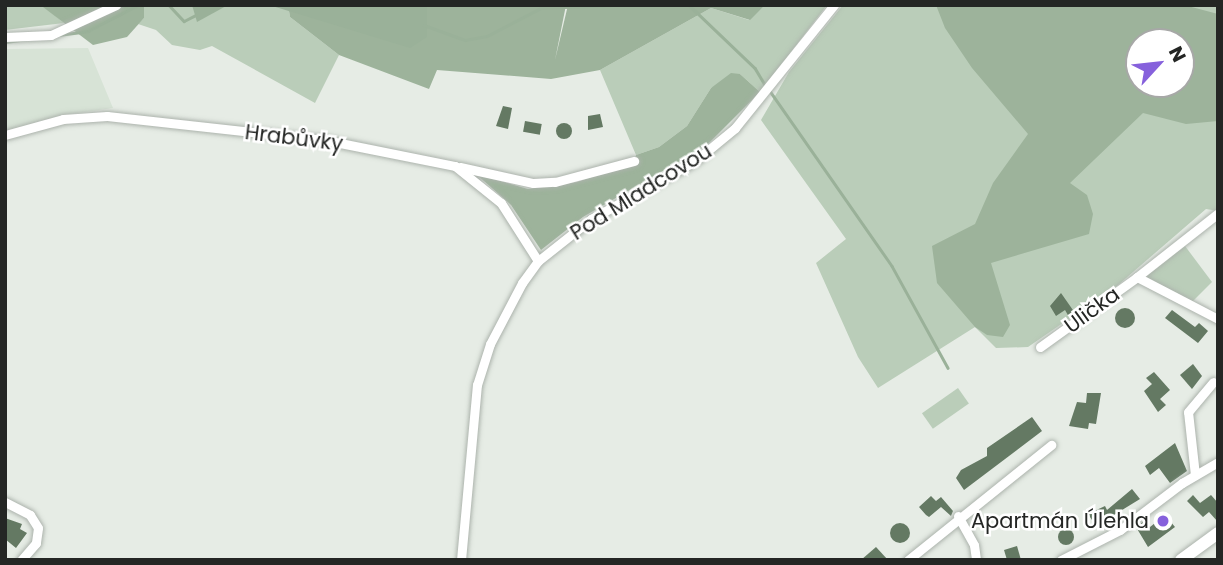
<!DOCTYPE html>
<meta charset="utf-8">
<style>
body{margin:0}
#map{position:relative;width:1223px;height:565px;overflow:hidden;background:#e6ece5;font-family:Poppins,sans-serif}
div>[style]{position:absolute}
.built>*{inset:0;background:#d7e3d6}
.green>*{inset:0;background:#bacdb9;transform-origin:0 0}
.forest>*{inset:0;background:#9db39b}
.water>*{inset:0;background:#9ab199}
.stream>*{height:2.5px;margin:-1.25px;padding:0 1.25px;transform-origin:1.25px;border-radius:1.25px;background:#9ab199}
.building>*{inset:0;background:#647963;transform-origin:0 0}
.round{border-radius:50%}
.roads{filter:drop-shadow(0 0 2px #acb3ac) drop-shadow(0 0 2px #acb3ac)}
.street>*{height:9px;margin:-4.5px;padding:0 4.5px;transform-origin:4.5px;border-radius:4.5px;background:#fff}
.secondary>*{height:12px;margin:-6px;padding:0 6px;transform-origin:6px;border-radius:6px;background:#fff}
.dots>*{width:19px;height:19px;translate:-50% -50%;box-sizing:border-box;border:4px solid #fff;border-radius:50%}
span{translate:-50% -50%;white-space:nowrap;text-align:center;line-height:1.15;-webkit-text-stroke:5px #fff;paint-order:stroke}
.street-label{font-size:21px;color:#242624}
.poi-label{font-size:21px;color:#242624}
.right{translate:-100% -50%;text-align:right}
.frame{position:absolute;inset:0;border:7px solid #242624;pointer-events:none}
.north{position:absolute;left:1125px;top:28px;width:70px;height:70px;box-sizing:border-box;background:#fff;border:2px solid #a7a8a7;border-radius:50%;rotate:63deg;font-size:19px;font-weight:700;line-height:28px;text-align:center;color:#242624}
.north::after{content:'';display:block;margin:auto;width:24px;height:32px;background:#8661dc;clip-path:polygon(50% 0,100% 100%,50% 72%,0 100%)}
</style>
<div id="map">
<div class="built">
<i style="clip-path:polygon(88px 48px,113px 108px,64px 115px,5px 131px,5px 49px)"></i>
</div>
<div class="green">
<i style="clip-path:polygon(5px 5px,43px 5px,64px 23px,5px 30px)"></i>
<i style="clip-path:polygon(144px 5px,288px 5px,290px 17px,339px 55px,315px 103px,212px 46px,200px 50px,172px 45px,156px 30px,138px 24px,144px 18px)"></i>
<i style="clip-path:polygon(765px 5px,827px 5px,760px 92px,740px 74px,711px 88px,687px 126px,659px 147px,636px 155px,600px 70px,711px 8px,749px 20px)"></i>
<i style="clip-path:polygon(evenodd,843px 5px,1218px 5px,1218px 211px,1206px 209px,1118px 285px,1028px 347px,996px 348px,975px 327px,878px 388px,858px 357px,816px 263px,846px 239px,761px 120px,789px 72px,843px 5px,1139px 42px,1181px 42px,1181px 84px,1139px 84px,1139px 42px)"></i>
<i style="clip-path:polygon(1182px 242px,1212px 282px,1192px 302px,1145px 278px)"></i>
<i style="left:958px;top:388px;width:19px;height:44px;rotate:55deg"></i>
</div>
<div class="forest">
<i style="clip-path:polygon(144px 5px,144px 18px,127px 37px,93px 45px,43px 7px)"></i>
<i style="clip-path:polygon(288px 5px,566px 5px,555px 60px,568px 5px,765px 5px,750px 20px,711px 8px,600px 70px,551px 79px,437px 70px,429px 89px,339px 55px,290px 17px)"></i>
<i style="clip-path:polygon(evenodd,936px 5px,1184px 5px,1218px 14px,1218px 121px,1186px 124px,1143px 113px,1070px 183px,1087px 195px,1093px 214px,1089px 234px,991px 263px,1010px 325px,1003px 337px,987px 335px,975px 327px,937px 283px,932px 246px,975px 224px,993px 183px,1028px 134px,972px 68px,945px 28px,936px 5px,1181px 42px,1181px 84px,1139px 84px,1139px 42px,1181px 42px)"></i>
<i style="clip-path:polygon(731px 73px,740px 74px,760px 92px,706px 146px,583px 217px,541px 250px,511px 205px,476px 174px,528px 189px,577px 182px,634px 163px,636px 155px,659px 147px,687px 126px,711px 88px)"></i>
</div>
<div class="water">
<i style="clip-path:polygon(192px 5px,228px 5px,197px 22px)"></i>
<i style="clip-path:polygon(269px 5px,427px 5px,427px 37px,410px 48px)"></i>
</div>
<div class="stream">
<i style="left:169px;top:5px;width:22px;rotate:47deg"></i>
<i style="left:184px;top:21px;width:13px;rotate:-27deg"></i>
<i style="left:641px;top:5px;width:7px"></i>
<i style="left:689px;top:5px;width:91px;rotate:43.7deg"></i>
<i style="left:755px;top:68px;width:21px;rotate:59deg"></i>
<i style="left:424px;top:25px;width:44px;rotate:20.1deg"></i>
<i style="left:465px;top:40px;width:22px;rotate:-10deg"></i>
<i style="left:487px;top:36px;width:61px;rotate:-27.4deg"></i>
<i style="left:541px;top:8px;width:71px;rotate:-2.4deg"></i>
<i style="left:5px;top:42px;width:84px;rotate:-7.5deg"></i>
<i style="left:88px;top:31px;width:56px;rotate:-27.5deg"></i>
<i style="left:770px;top:91px;width:213px;rotate:55.1deg"></i>
<i style="left:892px;top:266px;width:116px;rotate:61.2deg"></i>
</div>
<div class="building">
<i style="clip-path:polygon(503px 106px,512px 108px,508px 129px,496px 126px)"></i>
<i style="clip-path:polygon(600px 114px,603px 127px,588px 130px,588px 116px)"></i>
<i style="left:525px;top:121px;width:17px;height:11px;rotate:10deg"></i>
<i class="round" style="left:556px;top:123px;width:16px;height:16px"></i>
<i style="clip-path:polygon(1061px 293px,1075px 313px,1069px 317px,1065px 310px,1056px 316px,1050px 306px)"></i>
<i class="round" style="left:1115px;top:308px;width:20px;height:20px"></i>
<i style="clip-path:polygon(1172px 310px,1195px 327px,1199px 323px,1208px 331px,1198px 343px,1165px 318px)"></i>
<i style="clip-path:polygon(1193px 364px,1202px 376px,1192px 389px,1180px 375px)"></i>
<i style="clip-path:polygon(1154px 372px,1170px 390px,1160px 399px,1166px 405px,1158px 412px,1144px 391px,1152px 384px,1146px 378px)"></i>
<i style="clip-path:polygon(1087px 393px,1101px 393px,1096px 424px,1089px 423px,1088px 429px,1069px 426px,1077px 402px,1086px 403px)"></i>
<i style="clip-path:polygon(1032px 417px,1042px 431px,964px 490px,956px 478px,961px 470px,987px 456px,987px 448px)"></i>
<i style="clip-path:polygon(1175px 443px,1187px 471px,1170px 483px,1159px 468px,1150px 475px,1145px 466px)"></i>
<i style="clip-path:polygon(1132px 489px,1140px 499px,1096px 526px,1088px 514px,1105px 506px,1107px 510px)"></i>
<i style="clip-path:polygon(1193px 495px,1200px 503px,1211px 495px,1218px 503px,1218px 522px,1209px 512px,1203px 517px,1187px 501px)"></i>
<i style="clip-path:polygon(931px 496px,936px 501px,941px 497px,953px 511px,951px 516px,941px 507px,929px 517px,926px 515px,919px 507px)"></i>
<i style="clip-path:polygon(1165px 515px,1175px 527px,1148px 547px,1136px 527px,1145px 520px,1150px 527px)"></i>
<i style="clip-path:polygon(5px 518px,22px 524px,20px 529px,27px 533px,16px 548px,5px 539px)"></i>
<i class="round" style="left:890px;top:523px;width:20px;height:20px"></i>
<i class="round" style="left:1058px;top:529px;width:16px;height:16px"></i>
<i style="clip-path:polygon(1017px 546px,1021px 560px,1007px 560px,1004px 550px)"></i>
<i style="clip-path:polygon(876px 547px,888px 560px,861px 560px)"></i>
</div>
<div class="roads">
<div class="street">
<i style="left:5px;top:37px;width:46px;rotate:-2.5deg"></i>
<i style="left:51px;top:35px;width:72px;rotate:-24.8deg"></i>
<i style="left:5px;top:135px;width:60px;rotate:-15.4deg"></i>
<i style="left:63px;top:119px;width:44px;rotate:-3.9deg"></i>
<i style="left:107px;top:116px;width:219px;rotate:6.3deg"></i>
<i style="left:325px;top:140px;width:133px;rotate:11.3deg"></i>
<i style="left:455px;top:166px;width:59px;rotate:38.8deg"></i>
<i style="left:501px;top:203px;width:69px;rotate:57.5deg"></i>
<i style="left:460px;top:167px;width:75px;rotate:12.4deg"></i>
<i style="left:533px;top:183px;width:22px;rotate:-3deg"></i>
<i style="left:555px;top:182px;width:82px;rotate:-14.9deg"></i>
<i style="left:1137px;top:277px;width:102px;rotate:-38.2deg"></i>
<i style="left:1040px;top:347px;width:120px;rotate:-35.8deg"></i>
<i style="left:1137px;top:277px;width:91px;rotate:27.4deg"></i>
<i style="left:1195px;top:475px;width:63px;rotate:-96.3deg"></i>
<i style="left:1188px;top:412px;width:39px;rotate:-50deg"></i>
<i style="left:5px;top:502px;width:28px;rotate:27deg"></i>
<i style="left:30px;top:515px;width:15px;rotate:58deg"></i>
<i style="left:38px;top:528px;width:15px;rotate:98deg"></i>
<i style="left:36px;top:543px;width:23px;rotate:131deg"></i>
<i style="left:958px;top:516px;width:33px;rotate:61deg"></i>
<i style="left:974px;top:545px;width:15px;rotate:82deg"></i>
<i style="left:461px;top:560px;width:176px;rotate:-84.8deg"></i>
<i style="left:477px;top:385px;width:43px;rotate:-72.4deg"></i>
<i style="left:490px;top:344px;width:69px;rotate:-62.3deg"></i>
<i style="left:522px;top:283px;width:27px;rotate:-54deg"></i>
<i style="left:538px;top:261px;width:68px;rotate:-38.4deg"></i>
<i style="left:591px;top:219px;width:119px;rotate:-29.1deg"></i>
<i style="left:695px;top:161px;width:52px;rotate:-39.5deg"></i>
<i style="left:735px;top:128px;width:158px;rotate:-51.2deg"></i>
<i style="left:908px;top:560px;width:184px;rotate:-38.8deg"></i>
<i style="left:1061px;top:560px;width:66px;rotate:-27deg"></i>
<i style="left:1120px;top:530px;width:78px;rotate:-37.2deg"></i>
<i style="left:1182px;top:483px;width:42px;rotate:-30.3deg"></i>
</div>
<div class="secondary">
<i style="left:1181px;top:560px;width:46px;rotate:-36.1deg"></i>
</div>
</div>
<div class="dots">
<i style="left:1163px;top:521px;background:#8661dc"></i>
</div>
<div class="street-label">
<span style="left:294px;top:138px;rotate:7deg">Hrabůvky</span>
<span style="left:641px;top:192px;rotate:-32deg">Pod Mladcovou</span>
<span style="left:1092px;top:310px;rotate:-36deg">Ulička</span>
</div>
<div class="poi-label">
<span class="right" style="left:1149px;top:521px">Apartmán Úlehla</span>
</div>
<div class="frame"></div>
<div class="north">N</div>
</div>
